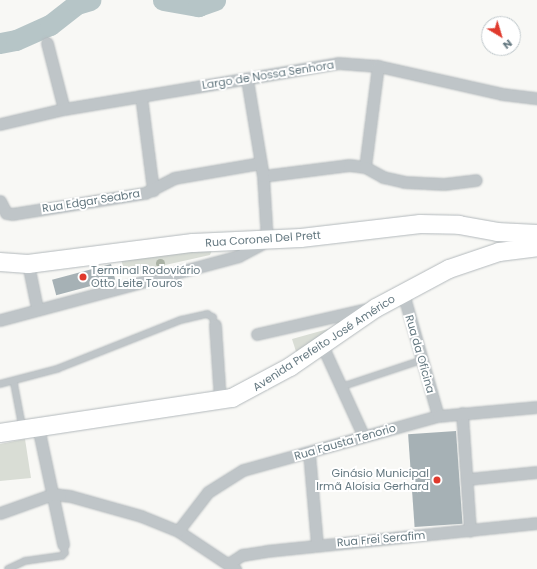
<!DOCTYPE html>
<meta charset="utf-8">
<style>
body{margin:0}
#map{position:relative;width:537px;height:569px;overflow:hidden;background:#f8f8f5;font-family:Poppins,sans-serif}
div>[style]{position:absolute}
.green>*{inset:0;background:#d9ddd5}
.river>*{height:21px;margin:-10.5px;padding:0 10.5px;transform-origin:10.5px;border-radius:10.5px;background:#b6c5c7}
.building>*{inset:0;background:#a6b1b5;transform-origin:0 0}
.roads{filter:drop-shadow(0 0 1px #b3b9bc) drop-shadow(0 0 1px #b3b9bc)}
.service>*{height:5.5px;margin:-2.75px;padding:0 2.75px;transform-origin:2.75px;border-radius:2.75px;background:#bfc5c8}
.minor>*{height:11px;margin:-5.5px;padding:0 5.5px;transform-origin:5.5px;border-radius:5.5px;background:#bfc5c8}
.primary>*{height:18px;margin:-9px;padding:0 9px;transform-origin:9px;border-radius:9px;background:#fff}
.trees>*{width:9px;height:9px;margin:-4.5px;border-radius:50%;background:#aab2a4}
.dots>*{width:11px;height:11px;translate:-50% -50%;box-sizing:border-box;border:2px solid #fff;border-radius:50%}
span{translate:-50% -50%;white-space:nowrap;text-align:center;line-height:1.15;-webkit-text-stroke:4px #fff;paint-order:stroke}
.street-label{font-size:11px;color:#647880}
.poi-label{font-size:11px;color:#647880}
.left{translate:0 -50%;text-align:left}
.right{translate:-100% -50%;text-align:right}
.north{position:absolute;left:481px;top:16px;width:40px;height:40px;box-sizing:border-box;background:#fff;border:1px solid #c1c9cc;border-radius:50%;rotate:142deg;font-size:11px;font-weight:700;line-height:16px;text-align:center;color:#647880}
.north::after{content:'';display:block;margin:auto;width:14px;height:18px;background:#e03a2d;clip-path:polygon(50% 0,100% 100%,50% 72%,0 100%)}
</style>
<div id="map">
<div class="green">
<i style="clip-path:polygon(210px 246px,212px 250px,210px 255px,125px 274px,121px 259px)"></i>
<i style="clip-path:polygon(328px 329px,329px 338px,299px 361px,292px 339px)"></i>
<i style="clip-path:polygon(25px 439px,31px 478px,0 481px,0 444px)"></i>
</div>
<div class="river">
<i style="left:163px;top:0;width:36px;rotate:10deg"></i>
<i style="left:198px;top:6px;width:18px;rotate:-19deg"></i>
<i style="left:0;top:43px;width:16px;rotate:-11deg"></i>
<i style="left:16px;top:40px;width:37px;rotate:-24deg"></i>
<i style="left:50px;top:25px;width:34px;rotate:-38deg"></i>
<i style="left:77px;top:4px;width:14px;rotate:-17deg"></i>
</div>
<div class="building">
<i style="left:111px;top:264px;width:16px;height:61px;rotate:75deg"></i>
<i style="left:456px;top:431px;width:93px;height:48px;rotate:86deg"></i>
</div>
<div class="roads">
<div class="service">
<i style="left:14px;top:381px;width:48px;rotate:79.2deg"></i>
<i style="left:0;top:384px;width:59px;rotate:-14.7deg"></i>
<i style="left:57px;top:369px;width:133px;rotate:-21.6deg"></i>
<i style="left:181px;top:320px;width:27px;rotate:-13deg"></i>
<i style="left:207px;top:314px;width:7px;rotate:27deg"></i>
<i style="left:213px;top:317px;width:8px;rotate:76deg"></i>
<i style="left:341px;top:387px;width:85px;rotate:-18.4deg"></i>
<i style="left:8px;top:569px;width:19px;rotate:-25deg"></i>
<i style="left:25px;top:561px;width:37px;rotate:-8deg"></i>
<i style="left:62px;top:556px;width:4px;rotate:-45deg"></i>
<i style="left:65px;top:553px;width:9px;rotate:-103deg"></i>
</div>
<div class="minor">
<i style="left:47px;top:43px;width:68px;rotate:75.6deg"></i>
<i style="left:141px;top:96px;width:95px;rotate:82.7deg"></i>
<i style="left:0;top:124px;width:66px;rotate:-13.2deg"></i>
<i style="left:64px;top:109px;width:278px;rotate:-9.5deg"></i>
<i style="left:338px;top:63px;width:40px;rotate:4.3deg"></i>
<i style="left:378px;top:66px;width:127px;rotate:12.7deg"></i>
<i style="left:502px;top:94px;width:35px;rotate:7deg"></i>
<i style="left:365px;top:167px;width:102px;rotate:-82.7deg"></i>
<i style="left:263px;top:176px;width:87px;rotate:-7.3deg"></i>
<i style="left:349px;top:165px;width:16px;rotate:7deg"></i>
<i style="left:365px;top:167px;width:21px;rotate:29deg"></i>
<i style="left:383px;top:177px;width:22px;rotate:13deg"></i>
<i style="left:404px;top:182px;width:40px;rotate:2.9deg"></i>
<i style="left:444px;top:184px;width:32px;rotate:-7deg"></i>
<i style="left:0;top:201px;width:13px;rotate:63deg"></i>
<i style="left:6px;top:213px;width:6px;rotate:9deg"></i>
<i style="left:12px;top:214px;width:135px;rotate:-9deg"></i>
<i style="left:145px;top:193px;width:33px;rotate:-27deg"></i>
<i style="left:174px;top:178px;width:88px;rotate:-9.8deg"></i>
<i style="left:28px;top:264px;width:45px;rotate:78.4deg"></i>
<i style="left:403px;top:293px;width:128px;rotate:74.1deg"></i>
<i style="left:0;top:320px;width:247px;rotate:-15deg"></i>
<i style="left:239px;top:256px;width:32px;rotate:-28deg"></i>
<i style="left:267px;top:241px;width:65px;rotate:-93.5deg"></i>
<i style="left:263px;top:176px;width:98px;rotate:-99.4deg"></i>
<i style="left:215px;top:325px;width:76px;rotate:86.2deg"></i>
<i style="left:257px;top:334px;width:113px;rotate:-12.8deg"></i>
<i style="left:322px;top:345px;width:99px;rotate:65.5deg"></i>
<i style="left:462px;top:413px;width:118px;rotate:86.1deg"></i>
<i style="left:38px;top:427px;width:120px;rotate:77.9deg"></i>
<i style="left:309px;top:453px;width:91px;rotate:85deg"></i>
<i style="left:468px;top:479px;width:69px;rotate:-5.8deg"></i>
<i style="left:0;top:513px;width:56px;rotate:-19.7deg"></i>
<i style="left:53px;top:494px;width:17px;rotate:7deg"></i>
<i style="left:70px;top:496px;width:74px;rotate:15.7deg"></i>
<i style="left:141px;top:516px;width:40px;rotate:22deg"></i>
<i style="left:178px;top:531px;width:69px;rotate:33.7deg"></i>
<i style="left:178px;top:531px;width:49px;rotate:-52.4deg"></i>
<i style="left:208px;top:492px;width:41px;rotate:-32.2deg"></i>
<i style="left:243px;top:470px;width:202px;rotate:-15.5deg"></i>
<i style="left:438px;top:416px;width:99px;rotate:-5.2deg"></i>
<i style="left:228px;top:564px;width:17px;rotate:-33deg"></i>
<i style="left:242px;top:555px;width:25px;rotate:-9deg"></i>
<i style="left:267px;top:551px;width:271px;rotate:-5.9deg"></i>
</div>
<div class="primary">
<i style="left:0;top:262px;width:28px;rotate:4deg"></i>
<i style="left:28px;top:264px;width:166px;rotate:-7.3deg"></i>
<i style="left:193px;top:243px;width:108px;rotate:-2.7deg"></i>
<i style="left:301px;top:238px;width:120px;rotate:-6.7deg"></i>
<i style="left:420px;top:224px;width:39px;rotate:1deg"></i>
<i style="left:459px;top:225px;width:39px;rotate:10deg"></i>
<i style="left:497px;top:232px;width:40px;rotate:2.9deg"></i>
<i style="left:0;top:433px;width:235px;rotate:-8.6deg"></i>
<i style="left:232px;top:398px;width:66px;rotate:-28.1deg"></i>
<i style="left:290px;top:367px;width:104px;rotate:-34.5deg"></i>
<i style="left:376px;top:308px;width:83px;rotate:-28.1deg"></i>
<i style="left:449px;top:269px;width:53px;rotate:-18.8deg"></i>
<i style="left:499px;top:252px;width:38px;rotate:-7deg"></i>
</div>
</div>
<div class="trees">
<i style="left:160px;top:263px"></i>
</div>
<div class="dots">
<i style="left:83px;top:277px;background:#e03a2d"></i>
<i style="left:437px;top:480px;background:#e03a2d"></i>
</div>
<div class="street-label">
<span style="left:268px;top:75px;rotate:-9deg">Largo de Nossa Senhora</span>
<span style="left:91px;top:201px;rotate:-9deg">Rua Edgar Seabra</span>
<span style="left:263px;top:239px;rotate:-4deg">Rua Coronel Del Prett</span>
<span style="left:324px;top:343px;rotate:-33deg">Avenida Prefeito José Américo</span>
<span style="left:420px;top:354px;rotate:74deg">Rua da Oficina</span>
<span style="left:345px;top:442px;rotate:-16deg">Rua Fausta Tenorio</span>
<span style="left:381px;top:539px;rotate:-5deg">Rua Frei Serafim</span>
</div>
<div class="poi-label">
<span class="left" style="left:91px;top:277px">Terminal Rodoviário<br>Otto Leite Touros</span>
<span class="right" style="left:429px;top:480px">Ginásio Municipal<br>Irmã Aloísia Gerhard</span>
</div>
<div class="north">N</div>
</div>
